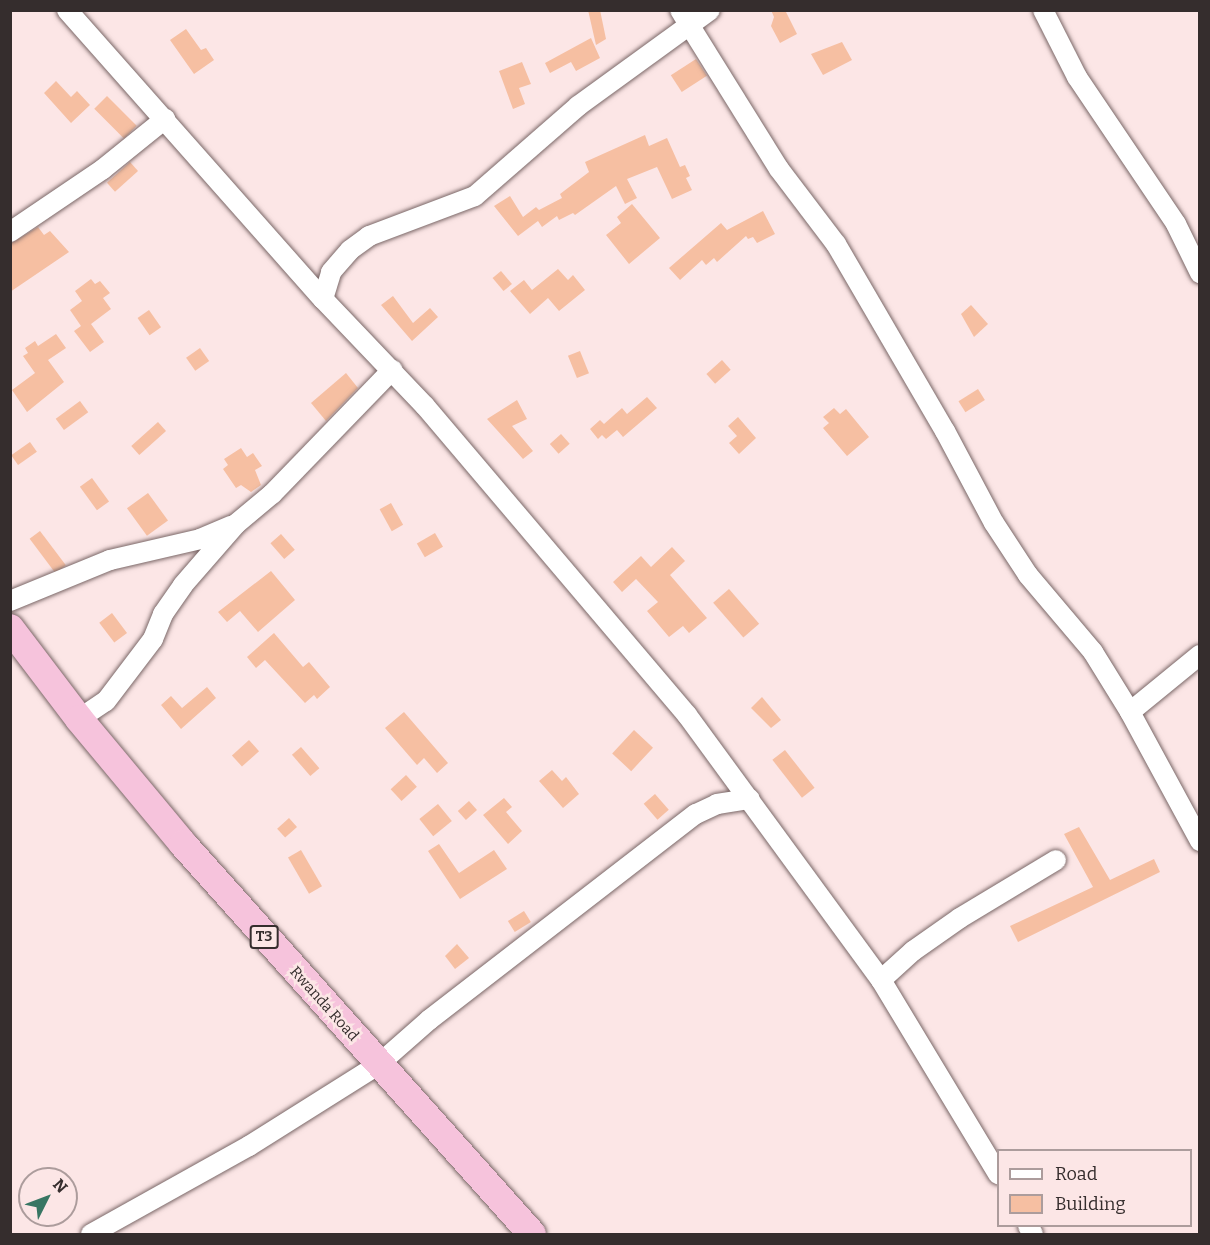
<!DOCTYPE html>
<style>
body{margin:0}
#map{position:relative;width:1210px;height:1245px;overflow:hidden;background:#fce6e6;font-family:Bitter,serif}
div>[style]{position:absolute}
.building>*{inset:0;background:#f6bfa2;transform-origin:0 0}
.roads{filter:drop-shadow(0 0 2px #7a6767) drop-shadow(0 0 2px #7a6767)}
.minor>*{height:20px;margin:-10px;padding:0 10px;transform-origin:10px;border-radius:10px;background:#fff}
.highway>*{height:28px;margin:-14px;padding:0 14px;transform-origin:14px;border-radius:14px;background:#f6c3dc}
span{translate:-50% -50%;white-space:nowrap;text-align:center;line-height:1.15;-webkit-text-stroke:5px #fce6e6;paint-order:stroke}
.shield-label span{padding:2px 4px;background:#fce6e6;border:2px solid;border-radius:4px;-webkit-text-stroke-width:0}
.shield-label{font-size:14px;color:#352d2d;font-weight:700}
.street-label{font-size:15px;color:#352d2d}
.frame{position:absolute;inset:0;border:12px solid #352d2d;pointer-events:none}
.legend{position:absolute;left:997px;top:1149px;width:195px;height:78px;box-sizing:border-box;background:#fce6e6;border:2px solid #ac9c9c;margin:0;padding:8px 10px;list-style:none;font-size:18px;color:#352d2d}
.legend li{display:flex;align-items:center;gap:12px;height:30px}
.legend b{width:30px;border:2px solid #ac9c9c}
.north{position:absolute;left:18px;top:1167px;width:60px;height:60px;box-sizing:border-box;background:#fce6e6;border:2px solid #ac9c9c;border-radius:50%;rotate:48deg;font-size:16px;font-weight:700;line-height:24px;text-align:center;color:#352d2d}
.north::after{content:'';display:block;margin:auto;width:21px;height:27px;background:#387663;clip-path:polygon(50% 0,100% 100%,50% 72%,0 100%)}
</style>
<div id="map">
<div class="building">
<i style="clip-path:polygon(588px 10px,600px 10px,606px 39px,596px 45px)"></i>
<i style="clip-path:polygon(771px 10px,785px 10px,797px 34px,780px 43px,771px 26px,774px 17px)"></i>
<i style="clip-path:polygon(186px 29px,201px 50px,206px 48px,214px 60px,194px 74px,170px 40px)"></i>
<i style="clip-path:polygon(591px 38px,600px 58px,576px 71px,571px 62px,550px 73px,545px 63px)"></i>
<i style="clip-path:polygon(842px 42px,852px 60px,823px 75px,811px 54px)"></i>
<i style="left:696px;top:59px;width:20px;height:30px;rotate:57deg"></i>
<i style="clip-path:polygon(522px 62px,531px 84px,519px 88px,525px 104px,513px 109px,499px 71px)"></i>
<i style="clip-path:polygon(56px 81px,71px 97px,77px 91px,90px 105px,71px 123px,44px 93px)"></i>
<i style="left:107px;top:96px;width:42px;height:18px;rotate:45deg"></i>
<i style="clip-path:polygon(645px 135px,649px 146px,667px 138px,680px 167px,685px 165px,690px 176px,686px 178px,692px 190px,672px 199px,657px 167px,627px 179px,637px 198px,625px 204px,616px 186px,575px 215px,573px 213px,559px 220px,557px 216px,542px 227px,538px 221px,518px 236px,494px 206px,510px 196px,523px 217px,536px 207px,539px 210px,562px 198px,560px 194px,589px 172px,585px 162px)"></i>
<i style="left:130px;top:162px;width:12px;height:31px;rotate:48deg"></i>
<i style="clip-path:polygon(632px 204px,660px 238px,629px 264px,606px 235px,621px 223px,617px 217px)"></i>
<i style="clip-path:polygon(763px 211px,775px 234px,757px 243px,753px 237px,748px 239px,746px 236px,717px 262px,714px 258px,706px 265px,702px 260px,680px 280px,669px 268px,721px 223px,727px 230px)"></i>
<i style="clip-path:polygon(38px 227px,44px 235px,50px 231px,69px 252px,10px 292px,10px 244px)"></i>
<i style="clip-path:polygon(558px 269px,568px 280px,573px 275px,585px 290px,559px 311px,548px 298px,530px 314px,510px 291px,524px 280px,532px 290px)"></i>
<i style="left:501px;top:271px;width:17px;height:11px;rotate:50deg"></i>
<i style="clip-path:polygon(91px 279px,95px 284px,100px 281px,110px 293px,103px 298px,111px 309px,91px 324px,104px 342px,90px 352px,74px 331px,81px 326px,70px 310px,82px 301px,75px 291px)"></i>
<i style="clip-path:polygon(393px 296px,413px 323px,430px 308px,438px 317px,412px 341px,381px 305px)"></i>
<i style="clip-path:polygon(971px 305px,988px 324px,974px 337px,961px 314px)"></i>
<i style="left:149px;top:310px;width:21px;height:14px;rotate:55deg"></i>
<i style="clip-path:polygon(56px 334px,66px 348px,48px 360px,64px 382px,27px 412px,12px 390px,35px 373px,23px 356px,28px 353px,25px 348px,35px 341px,38px 346px)"></i>
<i style="left:200px;top:348px;width:16px;height:17px;rotate:55deg"></i>
<i style="left:580px;top:351px;width:24px;height:13px;rotate:68deg"></i>
<i style="left:722px;top:360px;width:13px;height:21px;rotate:48deg"></i>
<i style="clip-path:polygon(346px 373px,358px 388px,326px 421px,311px 403px)"></i>
<i style="left:978px;top:389px;width:13px;height:23px;rotate:58deg"></i>
<i style="clip-path:polygon(647px 397px,657px 408px,623px 437px,617px 430px,606px 439px,602px 435px,598px 439px,590px 429px,600px 420px,604px 424px,622px 408px,627px 414px)"></i>
<i style="clip-path:polygon(517px 400px,527px 419px,512px 426px,533px 451px,523px 459px,487px 419px)"></i>
<i style="left:80px;top:401px;width:14px;height:30px;rotate:54deg"></i>
<i style="clip-path:polygon(834px 408px,840px 414px,846px 409px,869px 437px,847px 456px,823px 428px,829px 423px,823px 417px)"></i>
<i style="clip-path:polygon(738px 417px,756px 438px,739px 454px,729px 443px,737px 436px,728px 426px)"></i>
<i style="left:158px;top:422px;width:12px;height:36px;rotate:48deg"></i>
<i style="left:561px;top:434px;width:13px;height:15px;rotate:48deg"></i>
<i style="left:30px;top:442px;width:12px;height:23px;rotate:55deg"></i>
<i style="clip-path:polygon(241px 448px,247px 457px,253px 453px,262px 466px,255px 470px,261px 485px,251px 492px,241px 485px,236px 488px,223px 469px,228px 465px,224px 459px)"></i>
<i style="left:92px;top:478px;width:29px;height:15px;rotate:54deg"></i>
<i style="left:148px;top:493px;width:34px;height:26px;rotate:54deg"></i>
<i style="left:391px;top:503px;width:25px;height:13px;rotate:61deg"></i>
<i style="left:40px;top:531px;width:43px;height:13px;rotate:53deg"></i>
<i style="left:435px;top:533px;width:16px;height:21px;rotate:60deg"></i>
<i style="left:281px;top:534px;width:21px;height:14px;rotate:49deg"></i>
<i style="clip-path:polygon(672px 547px,685px 561px,670px 575px,707px 618px,689px 633px,683px 626px,669px 637px,647px 611px,658px 602px,636px 579px,622px 592px,613px 582px,641px 556px,651px 567px)"></i>
<i style="clip-path:polygon(271px 571px,295px 600px,258px 632px,240px 611px,227px 622px,218px 612px)"></i>
<i style="left:729px;top:589px;width:46px;height:21px;rotate:49deg"></i>
<i style="left:112px;top:613px;width:25px;height:16px;rotate:53deg"></i>
<i style="clip-path:polygon(274px 633px,303px 667px,309px 662px,330px 687px,317px 699px,314px 695px,305px 703px,265px 660px,256px 668px,247px 657px)"></i>
<i style="clip-path:polygon(207px 687px,216px 698px,181px 729px,161px 705px,171px 696px,182px 708px)"></i>
<i style="clip-path:polygon(762px 697px,781px 720px,771px 728px,751px 708px)"></i>
<i style="clip-path:polygon(404px 712px,448px 763px,437px 773px,424px 758px,417px 765px,385px 728px)"></i>
<i style="left:634px;top:730px;width:26px;height:32px;rotate:43deg"></i>
<i style="left:249px;top:740px;width:15px;height:23px;rotate:48deg"></i>
<i style="left:301px;top:747px;width:28px;height:12px;rotate:49deg"></i>
<i style="left:785px;top:750px;width:48px;height:16px;rotate:52deg"></i>
<i style="clip-path:polygon(552px 770px,562px 781px,566px 777px,579px 794px,563px 808px,539px 781px)"></i>
<i style="left:406px;top:775px;width:16px;height:21px;rotate:47deg"></i>
<i style="left:655px;top:794px;width:21px;height:15px;rotate:49deg"></i>
<i style="clip-path:polygon(504px 798px,512px 807px,506px 812px,522px 831px,508px 844px,483px 815px)"></i>
<i style="left:469px;top:801px;width:12px;height:15px;rotate:48deg"></i>
<i style="left:438px;top:804px;width:22px;height:24px;rotate:51deg"></i>
<i style="left:289px;top:818px;width:12px;height:16px;rotate:48deg"></i>
<i style="clip-path:polygon(1079px 827px,1110px 880px,1154px 859px,1160px 872px,1018px 942px,1010px 926px,1093px 887px,1064px 834px)"></i>
<i style="clip-path:polygon(439px 844px,459px 873px,494px 850px,507px 869px,460px 899px,428px 851px)"></i>
<i style="left:301px;top:850px;width:42px;height:15px;rotate:60deg"></i>
<i style="left:524px;top:911px;width:13px;height:19px;rotate:58deg"></i>
<i style="clip-path:polygon(457px 944px,469px 958px,455px 969px,445px 956px)"></i>
</div>
<div class="roads">
<div class="minor">
<i style="left:67px;top:10px;width:386px;rotate:48.5deg"></i>
<i style="left:323px;top:299px;width:148px;rotate:46.4deg"></i>
<i style="left:425px;top:406px;width:405px;rotate:49.7deg"></i>
<i style="left:687px;top:715px;width:328px;rotate:53.8deg"></i>
<i style="left:881px;top:980px;width:227px;rotate:58.9deg"></i>
<i style="left:680px;top:10px;width:187px;rotate:58.1deg"></i>
<i style="left:779px;top:169px;width:94px;rotate:52.8deg"></i>
<i style="left:836px;top:244px;width:216px;rotate:59.8deg"></i>
<i style="left:945px;top:431px;width:104px;rotate:62deg"></i>
<i style="left:994px;top:523px;width:62px;rotate:56.8deg"></i>
<i style="left:1028px;top:575px;width:101px;rotate:49.8deg"></i>
<i style="left:1093px;top:652px;width:70px;rotate:58.3deg"></i>
<i style="left:1130px;top:712px;width:147px;rotate:61.5deg"></i>
<i style="left:1043px;top:10px;width:75px;rotate:63.1deg"></i>
<i style="left:1077px;top:77px;width:177px;rotate:56deg"></i>
<i style="left:1176px;top:224px;width:55px;rotate:63.9deg"></i>
<i style="left:10px;top:232px;width:112px;rotate:-34.1deg"></i>
<i style="left:103px;top:169px;width:80px;rotate:-38.9deg"></i>
<i style="left:323px;top:299px;width:28px;rotate:-73deg"></i>
<i style="left:331px;top:272px;width:29px;rotate:-49deg"></i>
<i style="left:350px;top:250px;width:24px;rotate:-36deg"></i>
<i style="left:369px;top:236px;width:113px;rotate:-20.7deg"></i>
<i style="left:475px;top:196px;width:137px;rotate:-41.1deg"></i>
<i style="left:578px;top:106px;width:163px;rotate:-36deg"></i>
<i style="left:10px;top:601px;width:108px;rotate:-22.3deg"></i>
<i style="left:110px;top:560px;width:92px;rotate:-13.1deg"></i>
<i style="left:200px;top:539px;width:34px;rotate:-23deg"></i>
<i style="left:1130px;top:712px;width:90px;rotate:-39.2deg"></i>
<i style="left:79px;top:719px;width:32px;rotate:-34deg"></i>
<i style="left:106px;top:701px;width:78px;rotate:-52.8deg"></i>
<i style="left:153px;top:639px;width:27px;rotate:-68deg"></i>
<i style="left:163px;top:614px;width:35px;rotate:-55deg"></i>
<i style="left:183px;top:585px;width:81px;rotate:-49deg"></i>
<i style="left:236px;top:524px;width:47px;rotate:-39.8deg"></i>
<i style="left:272px;top:494px;width:173px;rotate:-45.9deg"></i>
<i style="left:881px;top:980px;width:43px;rotate:-42.2deg"></i>
<i style="left:913px;top:951px;width:57px;rotate:-35.1deg"></i>
<i style="left:960px;top:918px;width:112px;rotate:-31.1deg"></i>
<i style="left:1028px;top:1226px;width:9px;rotate:58deg"></i>
<i style="left:91px;top:1234px;width:181px;rotate:-29.1deg"></i>
<i style="left:249px;top:1146px;width:154px;rotate:-32.2deg"></i>
<i style="left:379px;top:1064px;width:67px;rotate:-41.3deg"></i>
<i style="left:429px;top:1020px;width:337px;rotate:-37.7deg"></i>
<i style="left:696px;top:814px;width:23px;rotate:-25deg"></i>
<i style="left:717px;top:804px;width:33px;rotate:-9deg"></i>
</div>
<div class="highway">
<i style="left:10px;top:628px;width:114px;rotate:52.8deg"></i>
<i style="left:79px;top:719px;width:163px;rotate:50.2deg"></i>
<i style="left:183px;top:844px;width:523px;rotate:48.18deg"></i>
</div>
</div>
<div class="shield-label">
<span style="left:264px;top:937px">T3</span>
</div>
<div class="street-label">
<span style="left:324px;top:1004px;rotate:48deg">Rwanda Road</span>
</div>
<div class="frame"></div>
<ul class="legend">
<li><b style="height:8px;background:#fff"></b>Road</li>
<li><b style="height:16px;background:#f6bfa2"></b>Building</li>
</ul>
<div class="north">N</div>
</div>
